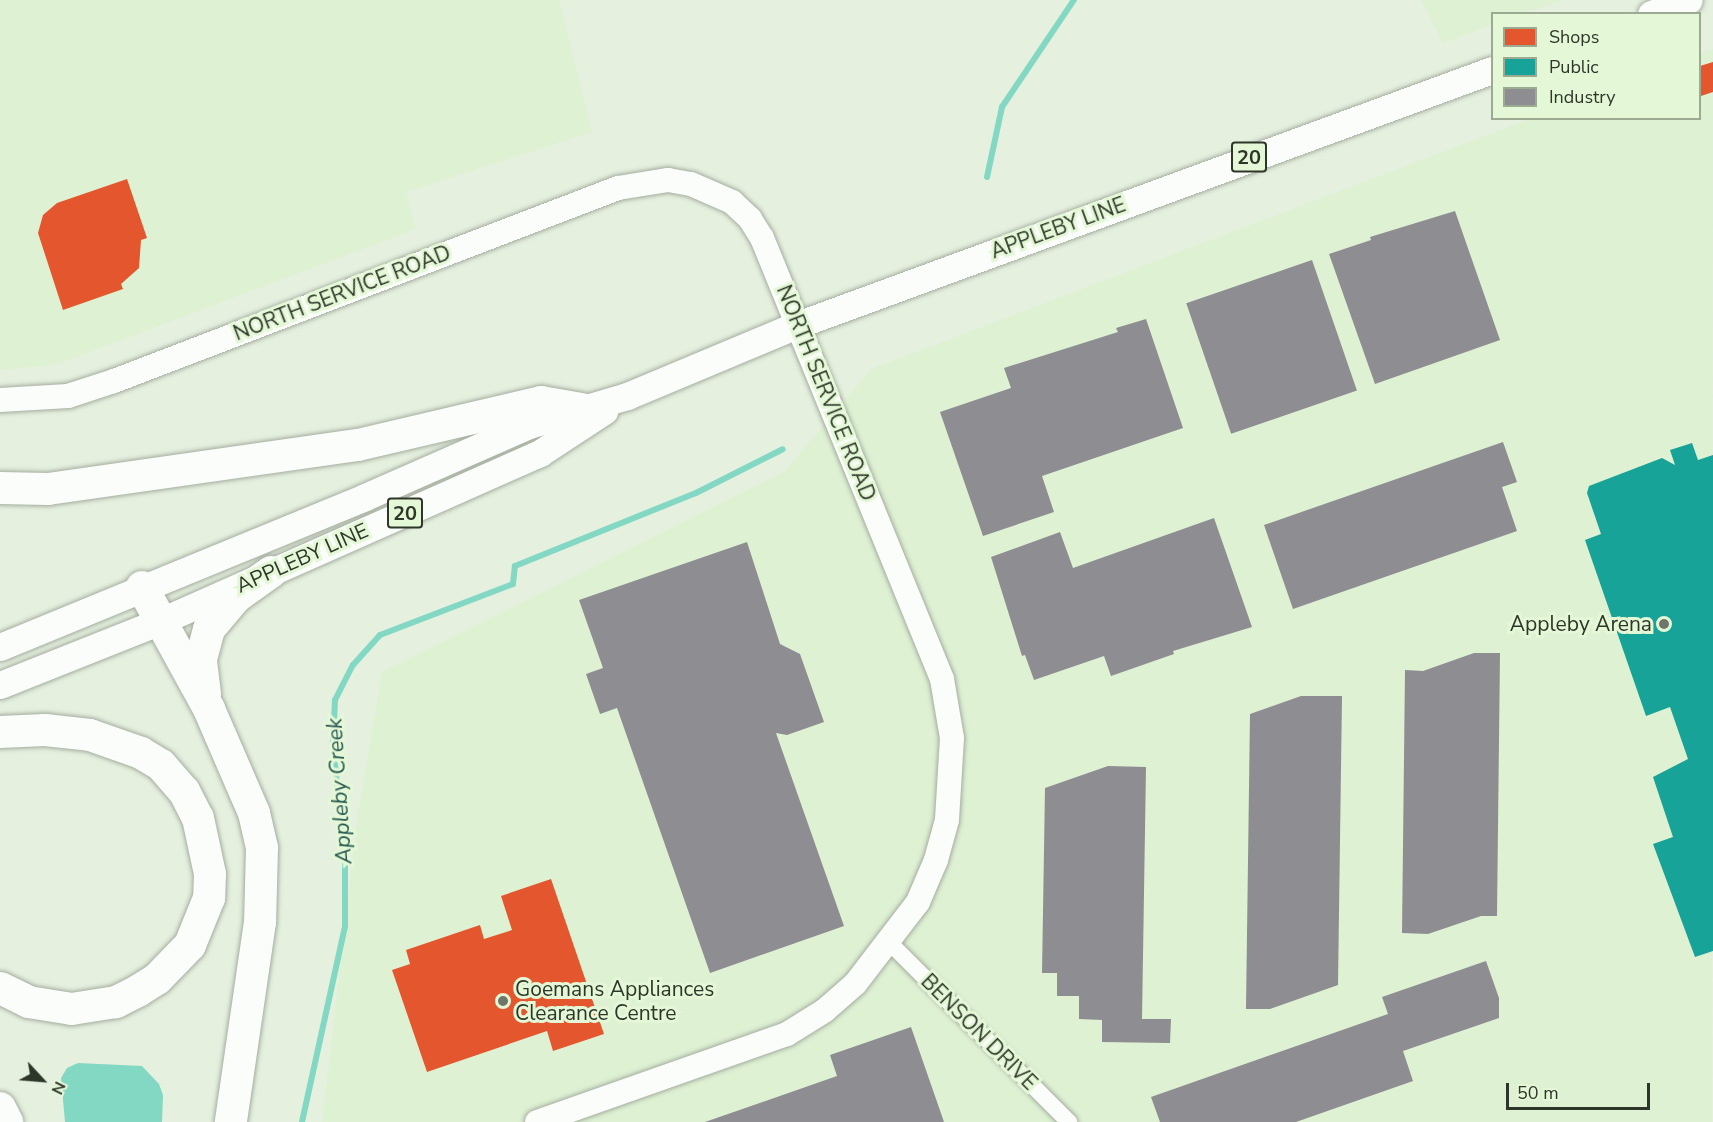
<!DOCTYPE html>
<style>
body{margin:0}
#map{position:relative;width:1713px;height:1122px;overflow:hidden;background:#e5f0df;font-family:"Nunito Sans",sans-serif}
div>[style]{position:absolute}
.built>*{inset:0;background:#def1d3}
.water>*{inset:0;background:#83d8c4}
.shops>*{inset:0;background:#e4572e}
.public>*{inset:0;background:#17a398}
.industry>*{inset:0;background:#8d8d92;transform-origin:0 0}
.stream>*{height:6px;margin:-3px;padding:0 3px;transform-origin:3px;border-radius:3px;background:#83d8c4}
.roads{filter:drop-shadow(0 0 2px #a5ada0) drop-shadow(0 0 2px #a5ada0)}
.street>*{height:16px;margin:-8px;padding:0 8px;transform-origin:8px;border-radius:8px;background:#fbfdfa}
.secondary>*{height:24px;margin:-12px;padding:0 12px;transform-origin:12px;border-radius:12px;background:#fbfdfa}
.primary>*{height:27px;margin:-13.5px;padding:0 13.5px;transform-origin:13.5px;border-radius:13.5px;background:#fbfdfa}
.highway>*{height:32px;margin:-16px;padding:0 16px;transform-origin:16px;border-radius:16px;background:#fbfdfa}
.dots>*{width:16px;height:16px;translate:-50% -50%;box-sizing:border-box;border:3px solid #e4f8d7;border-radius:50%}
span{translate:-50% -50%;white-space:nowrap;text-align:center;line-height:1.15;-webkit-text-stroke:6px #e4f8d7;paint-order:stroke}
.shield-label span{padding:2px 4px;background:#e4f8d7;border:2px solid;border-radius:4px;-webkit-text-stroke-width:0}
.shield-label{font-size:20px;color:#2e3629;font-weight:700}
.street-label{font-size:21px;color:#2e3629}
.poi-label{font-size:21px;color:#2e3629}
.right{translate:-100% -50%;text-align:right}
.left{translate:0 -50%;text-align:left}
.water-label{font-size:22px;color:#295a52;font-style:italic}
.legend{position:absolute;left:1491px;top:12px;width:210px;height:108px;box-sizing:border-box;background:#e4f8d7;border:2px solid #9baa91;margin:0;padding:8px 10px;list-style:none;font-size:18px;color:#2e3629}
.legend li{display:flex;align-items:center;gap:12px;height:30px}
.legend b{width:30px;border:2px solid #9baa91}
.north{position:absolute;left:12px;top:1050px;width:60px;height:60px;-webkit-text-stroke:4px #e4f8d7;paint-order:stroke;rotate:116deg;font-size:16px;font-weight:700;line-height:24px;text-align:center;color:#2e3629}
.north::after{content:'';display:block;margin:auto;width:21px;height:27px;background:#2e3629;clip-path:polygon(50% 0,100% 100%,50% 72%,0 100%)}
.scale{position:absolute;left:1506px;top:1083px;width:144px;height:27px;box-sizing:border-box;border:3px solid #2e3629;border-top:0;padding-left:8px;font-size:18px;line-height:21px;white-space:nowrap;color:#2e3629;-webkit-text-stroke:4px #e4f8d7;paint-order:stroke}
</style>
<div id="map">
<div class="built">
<i style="clip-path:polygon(0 0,559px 0,592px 132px,406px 192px,416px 229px,58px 364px,0 370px)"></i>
<i style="clip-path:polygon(1421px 0,1563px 0,1525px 13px,1492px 14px,1492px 25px,1443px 43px)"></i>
<i style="clip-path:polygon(1713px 49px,1712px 1122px,322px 1122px,358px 813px,382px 672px,785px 471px,871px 369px,1529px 119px,1700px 118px,1700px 54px)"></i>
</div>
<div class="water">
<i style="clip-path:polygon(78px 1063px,142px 1066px,159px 1084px,163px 1095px,162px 1122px,65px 1122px,61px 1078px,67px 1068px)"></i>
</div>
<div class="shops">
<i style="clip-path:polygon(1713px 62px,1713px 92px,1701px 96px,1700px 66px)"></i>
<i style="clip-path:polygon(127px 179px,147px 238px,141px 240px,139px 268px,121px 284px,123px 289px,63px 310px,38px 233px,43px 215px,57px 203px)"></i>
<i style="clip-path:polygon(551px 879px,604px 1034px,553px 1051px,547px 1031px,427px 1072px,392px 970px,410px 964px,406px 950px,480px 925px,484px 939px,512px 930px,501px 896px)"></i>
</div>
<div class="public">
<i style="clip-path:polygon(1692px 443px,1698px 460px,1713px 455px,1713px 951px,1695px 957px,1653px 844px,1673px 837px,1653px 777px,1688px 759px,1670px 707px,1646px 716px,1585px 540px,1601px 534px,1587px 493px,1589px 486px,1662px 458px,1675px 465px,1670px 450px)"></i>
</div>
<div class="industry">
<i style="clip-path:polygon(1455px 211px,1500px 340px,1375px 384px,1329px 254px,1371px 240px,1370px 237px)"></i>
<i style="left:1312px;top:260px;width:138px;height:133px;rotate:71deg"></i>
<i style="clip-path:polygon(1146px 319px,1183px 428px,1042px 476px,1054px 512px,983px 536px,940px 412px,1011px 388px,1004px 368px,1118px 332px,1116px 328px)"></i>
<i style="clip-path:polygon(1503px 442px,1517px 482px,1502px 487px,1517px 531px,1293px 609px,1264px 525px)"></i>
<i style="clip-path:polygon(1214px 518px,1252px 627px,1173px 651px,1174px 654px,1111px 676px,1104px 656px,1034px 680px,1025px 655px,1022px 656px,991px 557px,1060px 532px,1073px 568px)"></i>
<i style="clip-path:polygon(747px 542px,780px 644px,800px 654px,824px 722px,787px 735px,776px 733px,844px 926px,710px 973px,617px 708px,600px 714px,586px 674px,603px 668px,579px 600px)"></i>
<i style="clip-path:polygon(1474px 653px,1500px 653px,1497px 916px,1481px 916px,1428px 934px,1402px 933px,1405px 670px,1423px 671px)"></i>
<i style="clip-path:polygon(1301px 696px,1342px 696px,1338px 985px,1270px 1009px,1246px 1009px,1250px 714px)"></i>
<i style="clip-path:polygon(1108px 766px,1146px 767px,1142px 1019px,1171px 1019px,1170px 1043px,1102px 1042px,1102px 1020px,1079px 1019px,1079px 996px,1057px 996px,1057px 973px,1042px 973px,1045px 788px)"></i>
<i style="clip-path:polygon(1486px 961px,1499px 998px,1499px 1018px,1403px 1051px,1413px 1081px,1296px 1122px,1160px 1122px,1151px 1097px,1388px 1014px,1382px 997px)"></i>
<i style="clip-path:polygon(911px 1027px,944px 1122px,705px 1122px,837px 1076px,830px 1055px)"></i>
</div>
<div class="stream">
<i style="left:987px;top:177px;width:72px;rotate:-77.9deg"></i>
<i style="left:1002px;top:107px;width:129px;rotate:-56.1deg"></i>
<i style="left:302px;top:1122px;width:201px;rotate:-77.6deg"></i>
<i style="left:345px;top:926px;width:65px;rotate:-90deg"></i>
<i style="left:345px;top:861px;width:118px;rotate:-95.9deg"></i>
<i style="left:333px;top:744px;width:44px;rotate:-87.4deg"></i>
<i style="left:335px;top:700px;width:39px;rotate:-63deg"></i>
<i style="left:353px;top:665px;width:40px;rotate:-48deg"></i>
<i style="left:380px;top:635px;width:142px;rotate:-21deg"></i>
<i style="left:513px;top:584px;width:18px;rotate:-84deg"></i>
<i style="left:515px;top:566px;width:195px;rotate:-22deg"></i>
<i style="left:696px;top:493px;width:97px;rotate:-26.8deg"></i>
</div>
<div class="roads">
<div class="street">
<i style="left:889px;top:942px;width:255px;rotate:45deg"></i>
</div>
<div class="secondary">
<i style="left:0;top:400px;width:68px;rotate:-3.4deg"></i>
<i style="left:68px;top:396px;width:48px;rotate:-18.1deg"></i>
<i style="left:114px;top:381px;width:540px;rotate:-20.95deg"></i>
<i style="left:618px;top:188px;width:51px;rotate:-9.1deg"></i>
<i style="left:668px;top:180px;width:23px;rotate:10deg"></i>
<i style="left:691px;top:184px;width:45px;rotate:23.7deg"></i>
<i style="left:732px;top:202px;width:25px;rotate:43deg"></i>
<i style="left:750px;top:219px;width:22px;rotate:58deg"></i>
<i style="left:762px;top:238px;width:476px;rotate:67.8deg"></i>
<i style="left:942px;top:679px;width:60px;rotate:80.4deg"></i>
<i style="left:952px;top:738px;width:82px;rotate:93.5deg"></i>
<i style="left:947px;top:820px;width:41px;rotate:105.4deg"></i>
<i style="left:936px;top:860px;width:46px;rotate:113.2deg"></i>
<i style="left:918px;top:902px;width:103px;rotate:127.5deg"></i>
<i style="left:855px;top:984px;width:41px;rotate:138.9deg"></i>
<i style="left:824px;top:1011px;width:44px;rotate:148.1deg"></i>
<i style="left:787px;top:1034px;width:265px;rotate:160.6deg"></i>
</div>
<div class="primary">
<i style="left:1651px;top:14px;width:40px;rotate:-20.2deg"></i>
<i style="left:0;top:647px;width:395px;rotate:-22.3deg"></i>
<i style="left:365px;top:497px;width:179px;rotate:-23.7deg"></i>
<i style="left:529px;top:425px;width:102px;rotate:-16.5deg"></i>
<i style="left:627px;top:396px;width:184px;rotate:-22.7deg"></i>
<i style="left:797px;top:325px;width:740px;rotate:-20.15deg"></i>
<i style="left:0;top:685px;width:173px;rotate:-21.7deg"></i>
<i style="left:161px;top:621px;width:415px;rotate:-23.9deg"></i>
<i style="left:540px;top:453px;width:77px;rotate:-33.3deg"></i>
</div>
<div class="highway">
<i style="left:0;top:488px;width:48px;rotate:1.2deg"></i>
<i style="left:48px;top:489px;width:313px;rotate:-8.1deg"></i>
<i style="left:358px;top:445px;width:188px;rotate:-13.2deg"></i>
<i style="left:541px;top:402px;width:41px;rotate:9.9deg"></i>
<i style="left:142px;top:587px;width:139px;rotate:61.2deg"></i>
<i style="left:209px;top:709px;width:113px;rotate:66.6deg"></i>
<i style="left:254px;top:813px;width:36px;rotate:77deg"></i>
<i style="left:262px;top:848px;width:74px;rotate:91.5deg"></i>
<i style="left:260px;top:922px;width:202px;rotate:98.3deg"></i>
<i style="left:205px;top:694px;width:35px;rotate:-97deg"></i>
<i style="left:201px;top:659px;width:31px;rotate:-75deg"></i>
<i style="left:209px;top:629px;width:42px;rotate:-49.8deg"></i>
<i style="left:236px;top:597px;width:43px;rotate:-35.5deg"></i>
<i style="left:0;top:732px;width:45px;rotate:-2.5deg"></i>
<i style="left:45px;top:730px;width:45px;rotate:6.3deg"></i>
<i style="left:90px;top:735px;width:54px;rotate:19.4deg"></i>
<i style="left:141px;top:753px;width:23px;rotate:31deg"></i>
<i style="left:161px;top:765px;width:35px;rotate:49deg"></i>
<i style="left:184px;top:791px;width:30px;rotate:63deg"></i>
<i style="left:198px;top:818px;width:57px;rotate:77.9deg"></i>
<i style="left:210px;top:874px;width:24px;rotate:92deg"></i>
<i style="left:209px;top:898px;width:51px;rotate:112deg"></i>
<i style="left:190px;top:945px;width:47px;rotate:134.1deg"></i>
<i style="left:157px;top:979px;width:22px;rotate:148deg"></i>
<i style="left:138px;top:991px;width:25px;rotate:153deg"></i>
<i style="left:116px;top:1002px;width:45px;rotate:171deg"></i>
<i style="left:72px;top:1009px;width:44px;rotate:-170.8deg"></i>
<i style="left:29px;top:1002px;width:32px;rotate:-154deg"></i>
<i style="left:0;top:1108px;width:16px;rotate:63deg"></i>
</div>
</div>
<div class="dots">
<i style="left:1664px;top:624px;background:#6e7769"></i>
<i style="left:503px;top:1001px;background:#6e7769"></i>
</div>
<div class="shield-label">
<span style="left:1249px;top:157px">20</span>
<span style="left:405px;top:513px">20</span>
</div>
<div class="street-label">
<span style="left:1058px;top:228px;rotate:-20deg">APPLEBY LINE</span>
<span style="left:342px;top:293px;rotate:-21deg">NORTH SERVICE ROAD</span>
<span style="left:826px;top:393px;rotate:68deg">NORTH SERVICE ROAD</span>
<span style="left:302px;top:558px;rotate:-24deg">APPLEBY LINE</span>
<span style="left:979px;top:1032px;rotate:45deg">BENSON DRIVE</span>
</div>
<div class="poi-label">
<span class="right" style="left:1652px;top:624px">Appleby Arena</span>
<span class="left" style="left:515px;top:1001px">Goemans Appliances<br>Clearance Centre</span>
</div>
<div class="water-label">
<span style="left:340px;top:791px;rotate:-94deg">Appleby Creek</span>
</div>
<ul class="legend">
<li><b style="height:16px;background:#e4572e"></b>Shops</li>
<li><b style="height:16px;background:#17a398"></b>Public</li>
<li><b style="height:16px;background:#8d8d92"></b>Industry</li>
</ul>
<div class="north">N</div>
<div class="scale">50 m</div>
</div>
